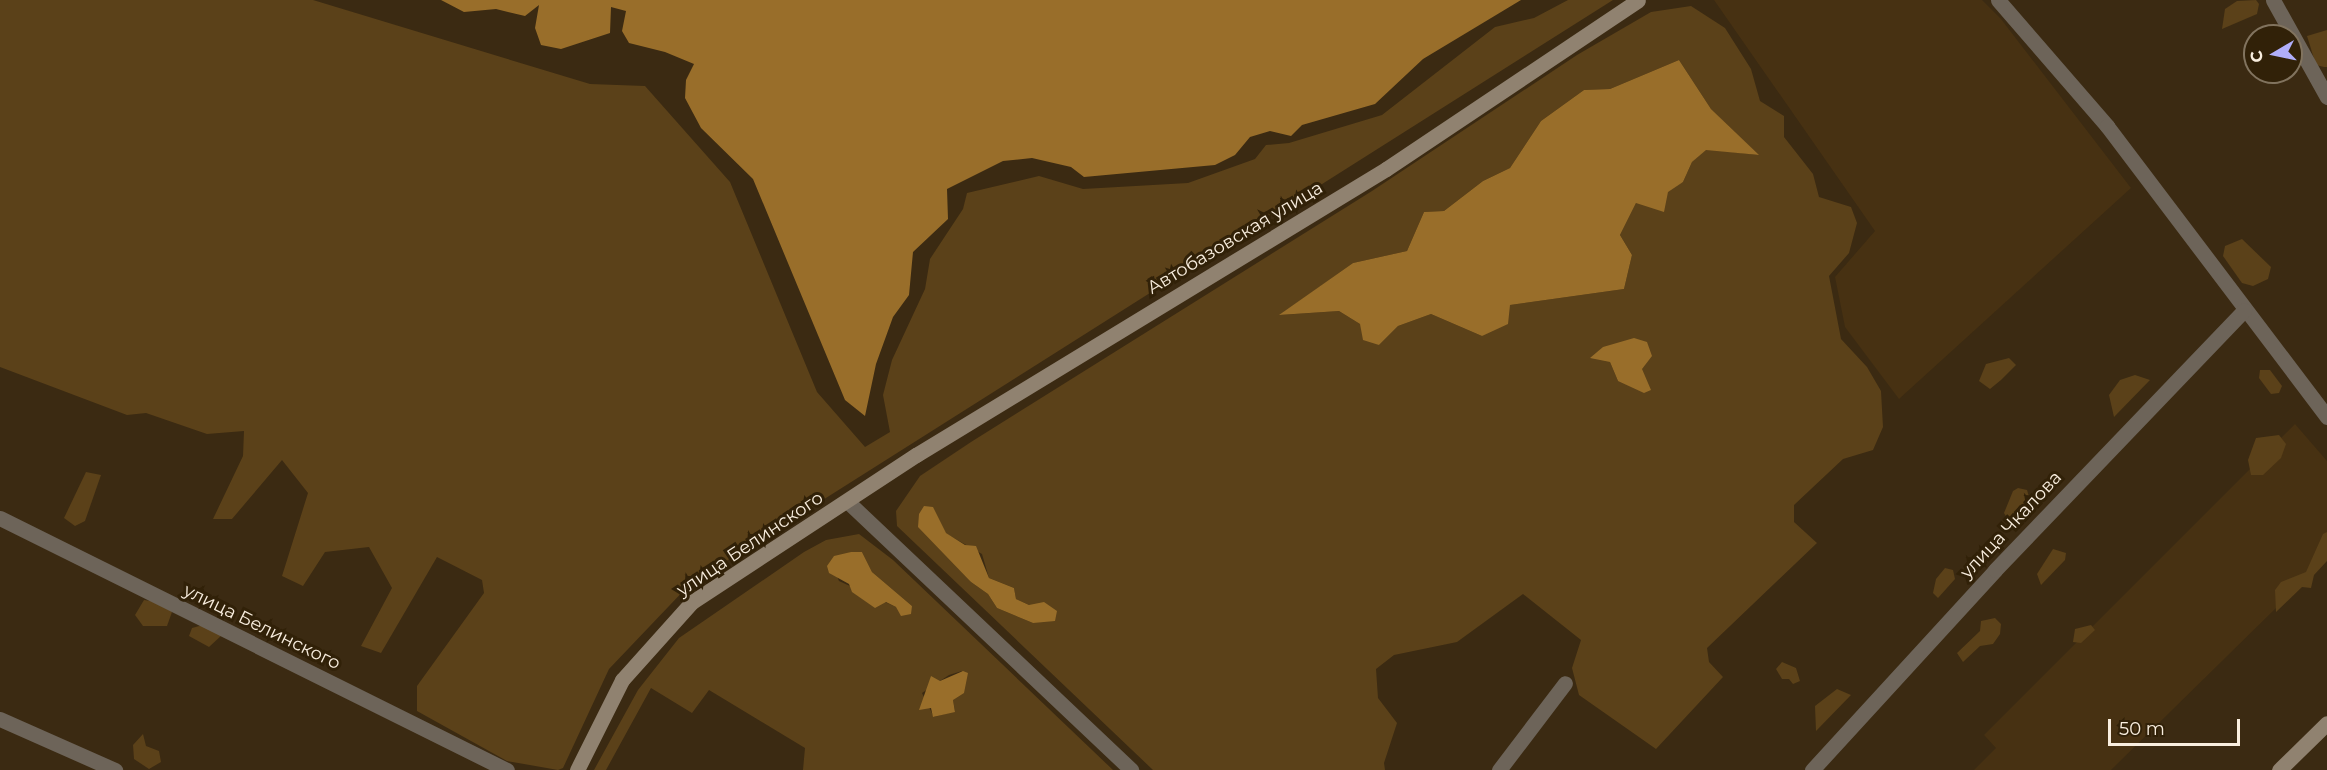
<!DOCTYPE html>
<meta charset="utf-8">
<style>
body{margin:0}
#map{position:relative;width:2327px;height:770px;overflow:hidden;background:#3b2a12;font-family:Montserrat,sans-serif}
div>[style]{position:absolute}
.built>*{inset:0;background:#473112}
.green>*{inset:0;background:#5b4119}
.water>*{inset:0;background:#996e2a}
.street>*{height:15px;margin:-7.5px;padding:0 7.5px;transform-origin:7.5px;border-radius:7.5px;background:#6d6459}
.secondary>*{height:15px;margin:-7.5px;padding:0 7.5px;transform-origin:7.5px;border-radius:7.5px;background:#908270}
span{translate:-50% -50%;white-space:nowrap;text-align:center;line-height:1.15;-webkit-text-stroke:6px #312108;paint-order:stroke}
.street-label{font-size:18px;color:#f9eedf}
.north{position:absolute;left:2243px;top:24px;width:60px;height:60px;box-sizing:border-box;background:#312108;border:2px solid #81735e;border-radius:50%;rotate:261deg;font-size:16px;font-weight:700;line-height:24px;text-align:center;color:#f9eedf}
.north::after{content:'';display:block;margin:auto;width:21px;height:27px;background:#b0aefa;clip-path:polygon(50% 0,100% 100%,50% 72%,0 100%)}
.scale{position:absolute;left:2108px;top:719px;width:132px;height:27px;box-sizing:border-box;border:3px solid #f9eedf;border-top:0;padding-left:8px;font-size:18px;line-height:21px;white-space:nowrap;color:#f9eedf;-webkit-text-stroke:4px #312108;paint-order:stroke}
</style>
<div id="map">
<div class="built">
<i style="clip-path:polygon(1714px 0,1982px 0,2001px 19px,2131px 188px,1899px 399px,1845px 327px,1835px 277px,1875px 231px)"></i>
<i style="clip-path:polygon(2295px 424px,2327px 461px,2327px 558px,2111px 770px,1974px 770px,1996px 748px,1984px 735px)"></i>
</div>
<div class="green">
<i style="clip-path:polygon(0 0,313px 0,590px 84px,645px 86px,730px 182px,817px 392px,865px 447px,890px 432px,883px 395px,892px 360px,925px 289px,930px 259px,963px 209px,967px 193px,1039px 176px,1083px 189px,1188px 183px,1255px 159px,1266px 145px,1289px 143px,1382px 115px,1495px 27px,1534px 18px,1568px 0,1613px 0,690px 584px,609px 669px,563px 768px,558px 770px,507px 761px,417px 711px,417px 686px,484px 593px,482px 580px,437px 557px,381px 653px,361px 646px,392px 588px,369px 547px,325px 552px,303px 586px,282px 576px,308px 493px,282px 460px,232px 519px,213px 519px,243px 456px,244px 431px,207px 434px,146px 413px,127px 415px,0 367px)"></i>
<i style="clip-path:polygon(2256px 0,2259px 4px,2257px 14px,2222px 29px,2225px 9px,2237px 1px)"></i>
<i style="clip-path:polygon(evenodd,1691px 6px,1725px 28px,1751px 69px,1760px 101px,1784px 116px,1784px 137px,1813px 174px,1819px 197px,1851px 207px,1857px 223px,1849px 253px,1829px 276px,1841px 339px,1867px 367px,1881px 391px,1883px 427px,1873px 450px,1843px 459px,1794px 505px,1794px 522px,1817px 543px,1707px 648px,1709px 662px,1723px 677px,1656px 749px,1579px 695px,1572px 668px,1581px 640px,1523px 594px,1457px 642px,1394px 655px,1376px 669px,1378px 698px,1397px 723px,1384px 763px,1385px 770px,1153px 770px,897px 526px,896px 511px,920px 476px,971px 442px,1372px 191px,1577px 55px,1651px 12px,1691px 6px,1679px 60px,1711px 109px,1758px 155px,1706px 149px,1692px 162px,1683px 182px,1636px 203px,1620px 235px,1632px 255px,1624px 289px,1510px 305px,1482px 336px,1431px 314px,1398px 326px,1379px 345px,1360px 324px,1339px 311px,1280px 315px,1353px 263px,1407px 251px,1424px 212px,1444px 211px,1483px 181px,1510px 168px,1541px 121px,1584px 90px,1610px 89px,1679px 60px,1691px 6px,1591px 358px,1642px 369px,1618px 381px,1610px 362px,1591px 358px,1691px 6px,924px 506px,945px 533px,982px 554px,989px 578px,1014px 588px,1016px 599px,1029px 605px,1033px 623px,997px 608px,988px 594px,971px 582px,924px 506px)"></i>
<i style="clip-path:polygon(2327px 30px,2327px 67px,2324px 67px,2316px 65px,2307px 36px)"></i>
<i style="clip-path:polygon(2242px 239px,2271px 267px,2268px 279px,2253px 286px,2242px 283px,2223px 256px,2225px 246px)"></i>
<i style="clip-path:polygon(2009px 358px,2016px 365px,2001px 380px,1990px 389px,1979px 381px,1986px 364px)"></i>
<i style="clip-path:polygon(2260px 370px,2270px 370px,2282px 386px,2279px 393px,2271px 394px,2259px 378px)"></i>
<i style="clip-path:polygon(2135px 375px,2150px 380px,2114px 417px,2109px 395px,2120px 380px)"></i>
<i style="clip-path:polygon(2279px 435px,2286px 444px,2281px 458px,2263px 475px,2251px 475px,2248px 460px,2256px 438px)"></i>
<i style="clip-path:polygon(86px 472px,101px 475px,85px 521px,75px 526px,64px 518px)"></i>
<i style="clip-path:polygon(2018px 488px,2027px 490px,2030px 500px,2009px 521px,2004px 513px,2013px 491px)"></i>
<i style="clip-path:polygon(2327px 532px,2327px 561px,2314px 575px,2311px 588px,2302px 587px,2276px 612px,2275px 590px,2281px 582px,2306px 572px,2323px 534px)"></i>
<i style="clip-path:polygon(evenodd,859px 534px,893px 560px,1113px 770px,803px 770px,805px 748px,709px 690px,692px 713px,651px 688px,606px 770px,594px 770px,638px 690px,679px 638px,804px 552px,826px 540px,859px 534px,851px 552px,862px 552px,872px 572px,912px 606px,896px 607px,839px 581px,837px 576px,844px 556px,851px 552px,859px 534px,962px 671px,953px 700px,955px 711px,934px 717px,922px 693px,949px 675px,962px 671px)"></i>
<i style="clip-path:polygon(2053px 549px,2066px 553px,2065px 560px,2041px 585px,2037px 574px)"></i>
<i style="clip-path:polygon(1945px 568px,1953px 570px,1955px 579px,1938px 598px,1933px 593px,1936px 579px)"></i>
<i style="clip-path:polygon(144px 600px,164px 603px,172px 612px,167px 626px,143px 626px,135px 615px)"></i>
<i style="clip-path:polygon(1995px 618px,2001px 624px,2000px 634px,1993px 644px,1980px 646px,1963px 662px,1957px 653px,1980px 631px,1981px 621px)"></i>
<i style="clip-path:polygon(203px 625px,222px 635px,209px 647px,189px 636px,192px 628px)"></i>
<i style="clip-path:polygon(2091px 625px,2095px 630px,2081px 643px,2073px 642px,2075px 629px)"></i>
<i style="clip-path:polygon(1782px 662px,1796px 668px,1800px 681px,1793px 684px,1789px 679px,1782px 679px,1776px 669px)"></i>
<i style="clip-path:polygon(1837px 689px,1851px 695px,1816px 731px,1815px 706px)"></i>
<i style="clip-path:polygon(143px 734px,146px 746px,159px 751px,161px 762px,149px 769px,134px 759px,133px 745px)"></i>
</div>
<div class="water">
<i style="clip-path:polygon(441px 0,1521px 0,1423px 59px,1375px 104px,1302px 125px,1291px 136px,1270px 131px,1250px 137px,1235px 155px,1215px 165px,1084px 177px,1071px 167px,1032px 158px,1003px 161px,947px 189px,948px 219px,913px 252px,909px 295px,893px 317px,876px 364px,865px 416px,845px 400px,753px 179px,701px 128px,685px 98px,686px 80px,694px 64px,665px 52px,629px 43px,622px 31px,626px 11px,611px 7px,610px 33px,561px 49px,541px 45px,535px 28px,539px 5px,525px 16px,496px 9px,464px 12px)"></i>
<i style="clip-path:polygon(1679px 60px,1711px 109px,1759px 155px,1706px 150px,1692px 162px,1683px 182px,1668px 192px,1664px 212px,1636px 203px,1620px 235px,1632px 255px,1624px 289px,1510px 305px,1508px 324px,1482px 336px,1431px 314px,1398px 326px,1379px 345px,1363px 340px,1360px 324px,1339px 311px,1279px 315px,1353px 263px,1407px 251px,1424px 212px,1444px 211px,1483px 181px,1510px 168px,1541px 121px,1584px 90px,1610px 89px)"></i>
<i style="clip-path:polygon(1634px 338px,1647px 342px,1652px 356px,1642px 369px,1651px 390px,1644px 393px,1618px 381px,1610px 362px,1590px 358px,1603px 347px)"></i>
<i style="clip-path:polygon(924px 506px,933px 507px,946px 533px,965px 545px,976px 546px,989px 578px,1014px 588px,1016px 599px,1029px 605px,1044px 602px,1057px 611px,1055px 621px,1033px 623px,997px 608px,988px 594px,971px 582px,918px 527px,919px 514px)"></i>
<i style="clip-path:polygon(851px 552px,862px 552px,872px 572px,912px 606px,911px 614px,901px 616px,896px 607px,886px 602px,875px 608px,852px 592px,849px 584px,829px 573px,827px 566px,834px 556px)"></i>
<i style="clip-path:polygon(963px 671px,968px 673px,964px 693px,953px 700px,955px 712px,933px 717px,931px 708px,919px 710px,931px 676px,940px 681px)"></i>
</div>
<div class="street">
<i style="left:1998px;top:0;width:167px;rotate:49.1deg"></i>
<i style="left:2107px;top:126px;width:365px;rotate:52.9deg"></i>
<i style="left:2273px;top:0;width:111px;rotate:60.9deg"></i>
<i style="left:848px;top:502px;width:390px;rotate:43.4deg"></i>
<i style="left:0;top:518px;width:566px;rotate:26.43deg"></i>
<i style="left:0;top:719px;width:126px;rotate:23.9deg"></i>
<i style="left:1499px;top:770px;width:109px;rotate:-52.8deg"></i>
<i style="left:1812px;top:770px;width:271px;rotate:-47.5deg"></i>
<i style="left:1995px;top:570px;width:360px;rotate:-46.2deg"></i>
</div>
<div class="secondary">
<i style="left:577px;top:770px;width:101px;rotate:-63.4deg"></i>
<i style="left:622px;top:680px;width:105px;rotate:-48.1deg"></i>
<i style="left:692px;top:602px;width:268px;rotate:-33.3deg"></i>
<i style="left:916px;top:455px;width:550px;rotate:-31.32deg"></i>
<i style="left:1386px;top:169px;width:303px;rotate:-33.8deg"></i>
<i style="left:2279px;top:770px;width:67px;rotate:-44.4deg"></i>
</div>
<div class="street-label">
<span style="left:1235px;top:238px;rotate:-31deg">Автобазовская улица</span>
<span style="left:2011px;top:525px;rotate:-47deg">улица Чкалова</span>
<span style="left:750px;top:544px;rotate:-34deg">улица Белинского</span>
<span style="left:262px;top:627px;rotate:26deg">улица Белинского</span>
</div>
<div class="north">С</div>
<div class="scale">50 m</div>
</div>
